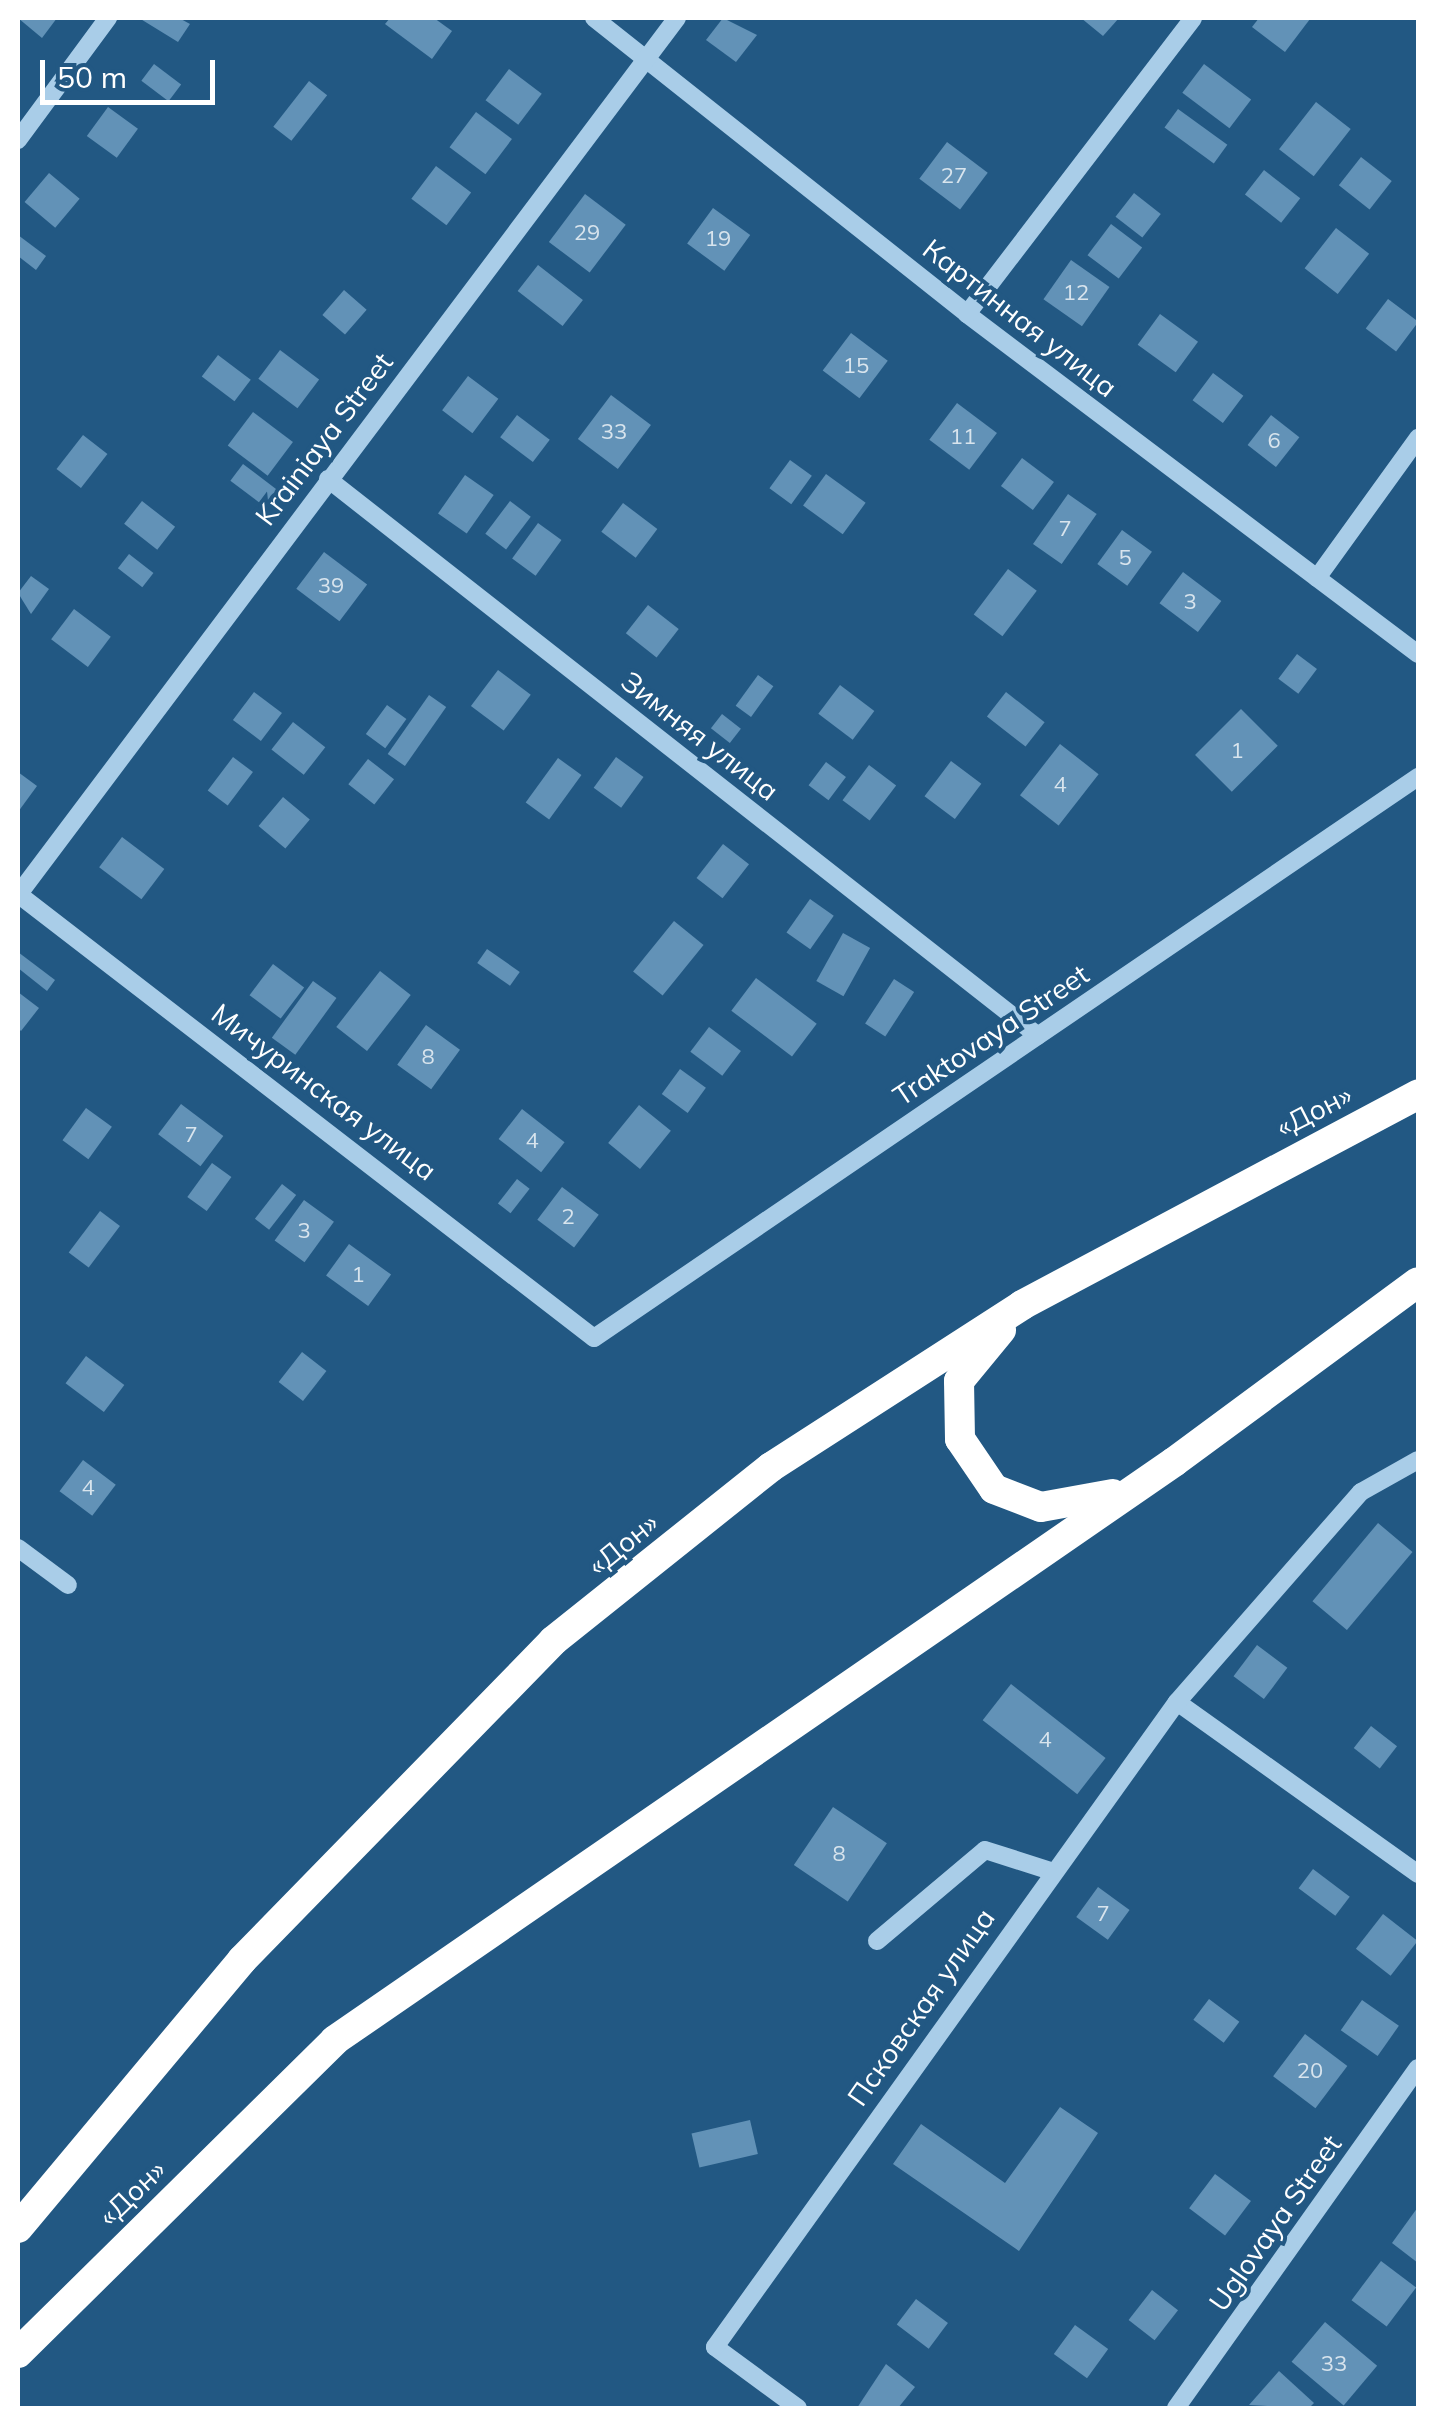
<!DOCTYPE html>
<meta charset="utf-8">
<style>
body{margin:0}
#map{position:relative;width:1436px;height:2426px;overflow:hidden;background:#225883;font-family:Mulish,sans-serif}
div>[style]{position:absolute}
.building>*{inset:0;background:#6292b7;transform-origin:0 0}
.minor>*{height:18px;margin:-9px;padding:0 9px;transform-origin:9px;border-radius:9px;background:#a9cde8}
.highway>*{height:30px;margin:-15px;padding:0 15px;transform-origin:15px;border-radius:15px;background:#fff}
span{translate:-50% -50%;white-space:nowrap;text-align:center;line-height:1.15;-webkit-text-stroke:8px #225883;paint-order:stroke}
.number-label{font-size:22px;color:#d8e4ed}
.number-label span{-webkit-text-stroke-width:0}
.street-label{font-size:28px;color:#fff}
.frame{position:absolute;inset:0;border:20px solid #fff;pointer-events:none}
.scale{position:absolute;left:40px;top:60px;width:175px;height:45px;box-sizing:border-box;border:5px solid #fff;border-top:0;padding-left:12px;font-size:30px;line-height:35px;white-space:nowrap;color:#fff;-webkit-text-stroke:8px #225883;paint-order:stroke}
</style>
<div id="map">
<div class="building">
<i style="clip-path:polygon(18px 18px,57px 18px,42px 38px)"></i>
<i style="clip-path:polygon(139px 18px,179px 18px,190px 24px,178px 42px)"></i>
<i style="clip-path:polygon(390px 18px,434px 18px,452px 31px,432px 59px,385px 24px)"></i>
<i style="clip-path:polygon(723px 18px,757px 35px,736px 62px,706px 40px)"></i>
<i style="clip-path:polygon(1081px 18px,1119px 18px,1103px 36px)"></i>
<i style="clip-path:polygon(1259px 18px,1307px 18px,1310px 19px,1285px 52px,1252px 27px)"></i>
<i style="left:154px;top:64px;width:34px;height:21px;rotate:37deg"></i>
<i style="left:1204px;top:64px;width:59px;height:36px;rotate:37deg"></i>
<i style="left:509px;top:69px;width:41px;height:39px;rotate:37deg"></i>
<i style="left:309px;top:81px;width:23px;height:58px;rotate:38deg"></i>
<i style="left:1316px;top:102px;width:44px;height:60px;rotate:38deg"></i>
<i style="left:108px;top:107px;width:37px;height:36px;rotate:36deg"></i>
<i style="left:1178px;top:109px;width:61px;height:23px;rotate:36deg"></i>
<i style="left:476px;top:112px;width:45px;height:44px;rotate:37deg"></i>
<i style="left:947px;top:142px;width:51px;height:46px;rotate:37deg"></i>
<i style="left:1361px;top:157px;width:39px;height:36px;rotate:38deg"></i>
<i style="left:436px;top:166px;width:44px;height:41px;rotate:37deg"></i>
<i style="left:1264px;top:170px;width:46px;height:31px;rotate:38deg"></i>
<i style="left:49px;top:173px;width:40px;height:38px;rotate:40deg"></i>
<i style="left:1134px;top:193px;width:34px;height:30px;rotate:38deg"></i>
<i style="left:585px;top:194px;width:51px;height:60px;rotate:37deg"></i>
<i style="left:713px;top:208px;width:46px;height:44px;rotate:36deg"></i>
<i style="left:1111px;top:224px;width:39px;height:39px;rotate:37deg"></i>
<i style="left:1336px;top:228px;width:42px;height:51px;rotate:38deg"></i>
<i style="clip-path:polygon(18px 235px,46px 256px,36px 270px,18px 256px)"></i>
<i style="left:1071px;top:260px;width:47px;height:48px;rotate:35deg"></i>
<i style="left:538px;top:265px;width:57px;height:33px;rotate:38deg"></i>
<i style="left:344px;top:290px;width:30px;height:33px;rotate:41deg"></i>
<i style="left:1388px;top:299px;width:38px;height:37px;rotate:37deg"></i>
<i style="left:1160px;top:314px;width:47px;height:38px;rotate:36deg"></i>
<i style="left:851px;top:333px;width:46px;height:47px;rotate:37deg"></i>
<i style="left:280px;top:350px;width:49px;height:36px;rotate:37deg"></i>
<i style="left:218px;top:355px;width:41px;height:27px;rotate:37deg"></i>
<i style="left:1213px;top:373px;width:38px;height:34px;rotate:37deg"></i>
<i style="left:468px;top:376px;width:38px;height:43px;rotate:37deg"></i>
<i style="left:611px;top:395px;width:50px;height:55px;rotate:37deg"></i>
<i style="left:957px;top:403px;width:50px;height:46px;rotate:37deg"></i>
<i style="left:253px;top:412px;width:50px;height:42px;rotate:37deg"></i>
<i style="left:517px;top:415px;width:41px;height:28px;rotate:37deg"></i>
<i style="left:1271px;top:415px;width:36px;height:38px;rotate:38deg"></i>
<i style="left:83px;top:435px;width:31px;height:43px;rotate:38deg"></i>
<i style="left:1022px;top:458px;width:40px;height:35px;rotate:37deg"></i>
<i style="left:790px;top:460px;width:27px;height:35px;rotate:36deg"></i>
<i style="left:243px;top:464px;width:43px;height:21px;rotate:37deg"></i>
<i style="left:826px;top:474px;width:49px;height:39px;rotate:36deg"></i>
<i style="left:465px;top:475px;width:35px;height:47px;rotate:35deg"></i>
<i style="left:1068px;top:494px;width:35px;height:61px;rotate:35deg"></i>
<i style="left:142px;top:501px;width:42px;height:29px;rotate:38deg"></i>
<i style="left:510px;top:501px;width:26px;height:41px;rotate:37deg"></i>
<i style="left:623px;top:503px;width:43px;height:36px;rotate:37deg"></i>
<i style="left:538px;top:523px;width:29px;height:44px;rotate:36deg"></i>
<i style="left:1122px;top:530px;width:37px;height:42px;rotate:36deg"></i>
<i style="left:324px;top:552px;width:54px;height:46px;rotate:37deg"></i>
<i style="left:129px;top:554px;width:31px;height:18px;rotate:38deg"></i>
<i style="left:1008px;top:569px;width:36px;height:57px;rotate:37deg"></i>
<i style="left:1183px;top:572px;width:48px;height:39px;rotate:37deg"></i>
<i style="clip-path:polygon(31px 576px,49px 589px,31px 614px,18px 593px)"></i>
<i style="left:648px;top:605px;width:39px;height:36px;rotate:38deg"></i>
<i style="left:74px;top:609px;width:46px;height:38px;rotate:37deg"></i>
<i style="left:1297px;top:654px;width:25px;height:31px;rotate:37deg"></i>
<i style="left:498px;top:670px;width:41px;height:45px;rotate:37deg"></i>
<i style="left:758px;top:675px;width:19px;height:38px;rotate:36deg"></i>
<i style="left:840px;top:685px;width:43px;height:36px;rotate:37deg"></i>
<i style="left:254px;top:692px;width:35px;height:35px;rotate:37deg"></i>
<i style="left:1006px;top:692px;width:49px;height:31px;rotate:38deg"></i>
<i style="left:429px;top:695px;width:21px;height:72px;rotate:35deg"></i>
<i style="left:387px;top:705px;width:24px;height:36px;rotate:36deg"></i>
<i style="left:1241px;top:709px;width:52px;height:65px;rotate:45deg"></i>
<i style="left:722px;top:714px;width:24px;height:18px;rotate:38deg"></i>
<i style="left:293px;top:722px;width:41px;height:35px;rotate:38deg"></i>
<i style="left:1060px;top:744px;width:49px;height:65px;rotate:38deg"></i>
<i style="left:233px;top:757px;width:25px;height:42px;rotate:37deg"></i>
<i style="left:616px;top:757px;width:34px;height:38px;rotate:36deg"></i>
<i style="left:558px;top:758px;width:29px;height:55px;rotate:36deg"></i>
<i style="left:368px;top:759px;width:33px;height:32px;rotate:38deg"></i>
<i style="left:951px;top:761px;width:38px;height:44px;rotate:37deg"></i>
<i style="left:826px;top:762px;width:25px;height:29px;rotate:37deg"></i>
<i style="left:869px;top:765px;width:34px;height:44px;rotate:37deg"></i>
<i style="clip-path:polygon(18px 772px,37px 786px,18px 812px)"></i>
<i style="left:283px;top:797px;width:35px;height:38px;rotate:40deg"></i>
<i style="left:122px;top:837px;width:53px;height:38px;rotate:37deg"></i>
<i style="left:723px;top:844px;width:33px;height:43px;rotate:38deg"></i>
<i style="left:810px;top:899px;width:29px;height:41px;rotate:35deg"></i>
<i style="left:674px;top:921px;width:38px;height:65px;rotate:39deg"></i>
<i style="left:843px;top:933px;width:31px;height:55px;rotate:29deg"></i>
<i style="left:487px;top:949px;width:40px;height:17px;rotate:35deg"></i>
<i style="clip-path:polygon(18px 952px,55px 980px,47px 991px,18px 968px)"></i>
<i style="left:273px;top:964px;width:39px;height:39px;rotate:37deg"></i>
<i style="left:380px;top:971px;width:39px;height:71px;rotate:38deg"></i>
<i style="left:756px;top:978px;width:76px;height:41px;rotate:37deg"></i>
<i style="left:894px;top:979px;width:24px;height:53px;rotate:33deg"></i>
<i style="left:313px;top:981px;width:29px;height:70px;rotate:36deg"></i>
<i style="clip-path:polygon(18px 992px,39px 1008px,21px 1031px,18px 1028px)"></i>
<i style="left:426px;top:1025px;width:42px;height:49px;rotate:36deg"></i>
<i style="left:709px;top:1027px;width:40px;height:31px;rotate:37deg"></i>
<i style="left:680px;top:1069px;width:32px;height:31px;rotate:36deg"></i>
<i style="left:181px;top:1104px;width:53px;height:38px;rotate:37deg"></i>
<i style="left:639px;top:1105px;width:41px;height:49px;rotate:39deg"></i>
<i style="left:86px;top:1108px;width:32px;height:40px;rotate:36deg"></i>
<i style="left:522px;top:1109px;width:54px;height:38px;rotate:38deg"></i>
<i style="left:212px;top:1163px;width:24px;height:42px;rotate:36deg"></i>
<i style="left:517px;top:1179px;width:16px;height:31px;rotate:38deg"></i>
<i style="left:282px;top:1184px;width:18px;height:44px;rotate:38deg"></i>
<i style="left:562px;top:1187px;width:46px;height:41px;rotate:37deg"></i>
<i style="left:304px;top:1200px;width:37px;height:50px;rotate:36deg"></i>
<i style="left:100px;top:1211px;width:25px;height:52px;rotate:37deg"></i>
<i style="left:349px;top:1244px;width:52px;height:39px;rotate:36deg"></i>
<i style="left:302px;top:1352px;width:31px;height:38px;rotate:38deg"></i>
<i style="left:86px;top:1356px;width:48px;height:34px;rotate:37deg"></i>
<i style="left:83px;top:1460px;width:41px;height:39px;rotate:37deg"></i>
<i style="left:1378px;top:1523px;width:45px;height:102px;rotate:40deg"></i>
<i style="left:1257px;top:1645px;width:38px;height:39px;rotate:37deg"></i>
<i style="left:1011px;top:1684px;width:120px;height:46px;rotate:38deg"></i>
<i style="left:1371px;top:1726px;width:33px;height:28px;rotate:38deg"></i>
<i style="left:833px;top:1807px;width:65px;height:70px;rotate:34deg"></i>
<i style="left:1313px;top:1869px;width:46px;height:24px;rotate:37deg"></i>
<i style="left:1098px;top:1887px;width:39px;height:37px;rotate:36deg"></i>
<i style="left:1383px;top:1914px;width:44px;height:44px;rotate:38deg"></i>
<i style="left:1209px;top:1999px;width:38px;height:26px;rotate:37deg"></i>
<i style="left:1362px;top:2000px;width:45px;height:37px;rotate:35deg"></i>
<i style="left:1305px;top:2034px;width:53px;height:53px;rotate:37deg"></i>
<i style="clip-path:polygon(1060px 2107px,1098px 2133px,1019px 2251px,893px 2164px,921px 2124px,1005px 2183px)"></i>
<i style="left:750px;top:2120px;width:35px;height:60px;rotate:77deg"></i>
<i style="left:1215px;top:2174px;width:45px;height:43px;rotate:37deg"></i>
<i style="clip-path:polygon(1418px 2207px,1418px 2263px,1392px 2243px)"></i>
<i style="left:1381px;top:2261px;width:44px;height:49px;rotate:37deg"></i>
<i style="left:1152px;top:2290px;width:33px;height:38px;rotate:38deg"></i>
<i style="left:916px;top:2299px;width:40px;height:32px;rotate:37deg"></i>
<i style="left:1325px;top:2322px;width:68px;height:52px;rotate:40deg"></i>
<i style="left:1075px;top:2325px;width:41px;height:36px;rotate:36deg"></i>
<i style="clip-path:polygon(886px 2364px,915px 2387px,898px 2408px,857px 2408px)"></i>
<i style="clip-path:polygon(1279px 2371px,1314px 2403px,1309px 2408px,1249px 2405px)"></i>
</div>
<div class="minor">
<i style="left:594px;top:18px;width:476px;rotate:38.4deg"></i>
<i style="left:967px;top:314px;width:565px;rotate:37.01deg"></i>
<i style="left:18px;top:140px;width:152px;rotate:-53.6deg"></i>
<i style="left:967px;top:314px;width:372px;rotate:-52.6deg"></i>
<i style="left:328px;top:479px;width:902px;rotate:38.11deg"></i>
<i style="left:1317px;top:578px;width:173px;rotate:-54.2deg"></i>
<i style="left:18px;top:894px;width:727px;rotate:37.63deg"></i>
<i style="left:594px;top:1338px;width:997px;rotate:-34.25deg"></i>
<i style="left:18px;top:895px;width:1097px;rotate:-53.08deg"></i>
<i style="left:18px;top:1548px;width:62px;rotate:36.5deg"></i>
<i style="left:1177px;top:1702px;width:296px;rotate:35.5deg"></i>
<i style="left:877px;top:1941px;width:141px;rotate:-40.1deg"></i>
<i style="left:985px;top:1850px;width:69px;rotate:17.7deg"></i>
<i style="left:798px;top:2408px;width:103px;rotate:-143.7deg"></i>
<i style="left:715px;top:2347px;width:793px;rotate:-54.39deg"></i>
<i style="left:1177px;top:1702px;width:279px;rotate:-48.8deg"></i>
<i style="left:1361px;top:1492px;width:65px;rotate:-29.3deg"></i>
<i style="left:1176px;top:2408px;width:417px;rotate:-54.6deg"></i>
</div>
<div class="highway">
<i style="left:1001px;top:1330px;width:66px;rotate:129.5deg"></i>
<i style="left:959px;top:1381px;width:58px;rotate:89deg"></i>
<i style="left:960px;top:1439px;width:60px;rotate:55.8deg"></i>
<i style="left:994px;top:1489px;width:50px;rotate:21deg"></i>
<i style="left:1041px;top:1507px;width:73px;rotate:-10.2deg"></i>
<i style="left:18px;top:2228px;width:349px;rotate:-50.1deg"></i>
<i style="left:242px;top:1960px;width:446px;rotate:-45.7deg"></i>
<i style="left:553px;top:1641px;width:279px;rotate:-38.6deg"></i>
<i style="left:771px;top:1467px;width:299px;rotate:-32.8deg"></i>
<i style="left:1022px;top:1305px;width:449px;rotate:-28deg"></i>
<i style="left:18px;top:2353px;width:445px;rotate:-44.6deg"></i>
<i style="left:335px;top:2040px;width:1019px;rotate:-34.56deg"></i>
<i style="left:1174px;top:1462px;width:303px;rotate:-36.4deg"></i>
</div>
<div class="number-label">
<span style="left:954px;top:176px">27</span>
<span style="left:587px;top:233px">29</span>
<span style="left:718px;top:239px">19</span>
<span style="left:1076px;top:293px">12</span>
<span style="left:856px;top:366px">15</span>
<span style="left:614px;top:432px">33</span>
<span style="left:963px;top:437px">11</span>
<span style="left:1274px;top:441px">6</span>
<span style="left:1065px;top:529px">7</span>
<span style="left:1125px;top:558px">5</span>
<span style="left:331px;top:586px">39</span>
<span style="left:1190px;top:602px">3</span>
<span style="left:1237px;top:751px">1</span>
<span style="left:1060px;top:785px">4</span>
<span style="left:428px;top:1057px">8</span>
<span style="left:191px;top:1135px">7</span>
<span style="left:532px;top:1141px">4</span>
<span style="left:568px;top:1217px">2</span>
<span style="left:304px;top:1231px">3</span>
<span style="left:358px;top:1275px">1</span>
<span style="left:88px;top:1488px">4</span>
<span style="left:1045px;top:1740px">4</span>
<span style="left:839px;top:1854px">8</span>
<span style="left:1103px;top:1914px">7</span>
<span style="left:1310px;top:2071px">20</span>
<span style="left:1334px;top:2364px">33</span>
</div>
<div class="street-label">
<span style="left:1020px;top:318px;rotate:38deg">Картинная улица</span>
<span style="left:324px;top:439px;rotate:-53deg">Krainiaya Street</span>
<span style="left:700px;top:736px;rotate:38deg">Зимняя улица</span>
<span style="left:991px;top:1035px;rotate:-34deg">Traktovaya Street</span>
<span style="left:324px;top:1092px;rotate:37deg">Мичуринская улица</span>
<span style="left:1314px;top:1111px;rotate:-27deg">«Дон»</span>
<span style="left:623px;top:1544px;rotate:-39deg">«Дон»</span>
<span style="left:921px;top:2007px;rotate:-55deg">Псковская улица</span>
<span style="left:132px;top:2193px;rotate:-44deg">«Дон»</span>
<span style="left:1275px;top:2223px;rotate:-55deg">Uglovaya Street</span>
</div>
<div class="frame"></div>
<div class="scale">50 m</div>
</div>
